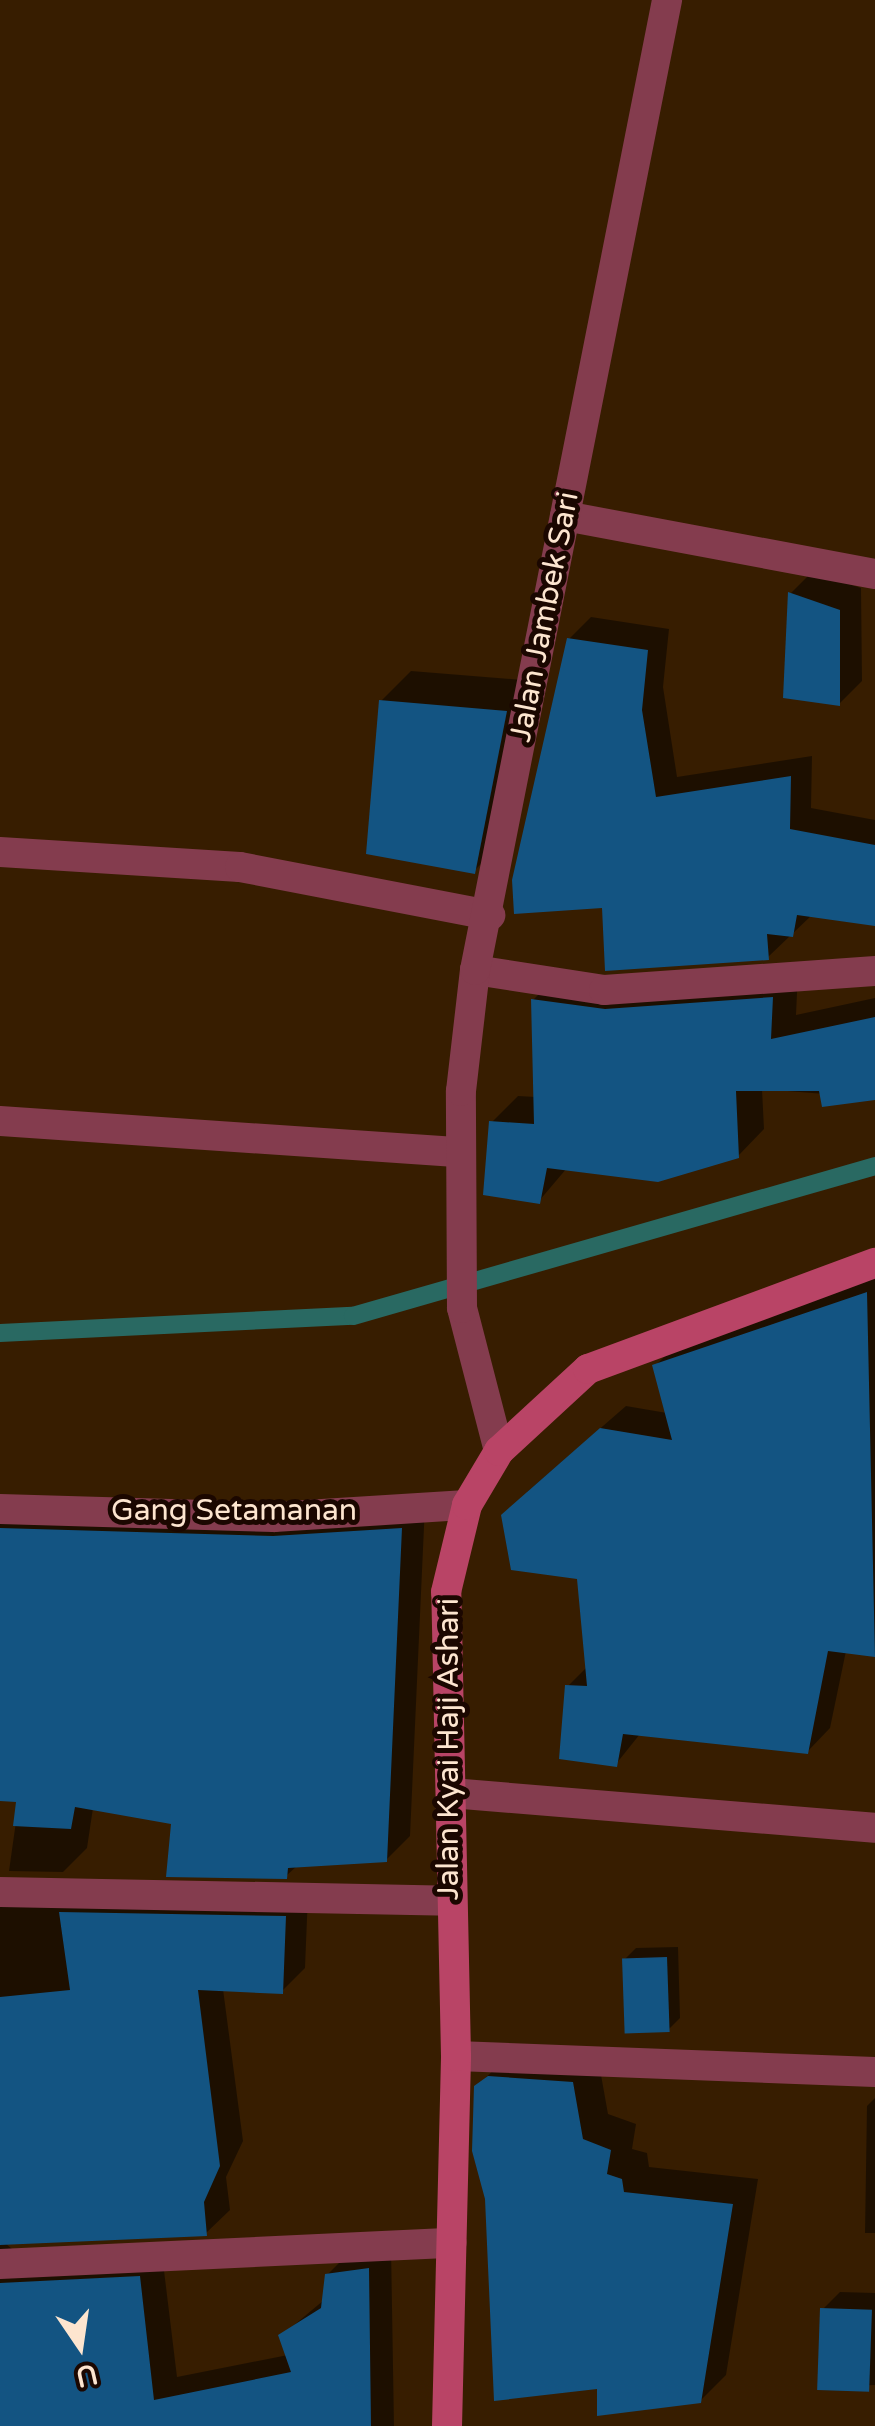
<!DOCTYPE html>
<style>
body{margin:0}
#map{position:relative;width:875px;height:2426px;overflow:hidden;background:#371d00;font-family:"Varela Round",sans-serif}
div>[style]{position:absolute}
.shadow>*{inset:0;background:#0007}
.stream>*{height:18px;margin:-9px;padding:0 9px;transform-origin:9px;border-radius:9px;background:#296962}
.building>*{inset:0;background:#135482;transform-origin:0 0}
.street>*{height:30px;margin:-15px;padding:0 15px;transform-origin:15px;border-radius:15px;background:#843c4e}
.secondary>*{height:30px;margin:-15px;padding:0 15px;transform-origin:15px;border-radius:15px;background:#b94466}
span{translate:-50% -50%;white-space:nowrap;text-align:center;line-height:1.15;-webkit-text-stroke:10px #1b0700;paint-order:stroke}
.street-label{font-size:30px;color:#fde5cf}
.north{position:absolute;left:30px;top:2296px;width:100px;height:100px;-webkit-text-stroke:8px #1b0700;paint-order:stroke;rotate:167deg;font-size:28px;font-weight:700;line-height:40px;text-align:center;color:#fde5cf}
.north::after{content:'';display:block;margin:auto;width:35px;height:45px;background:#fde5cf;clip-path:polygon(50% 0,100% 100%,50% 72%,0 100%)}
</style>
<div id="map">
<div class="shadow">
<i style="clip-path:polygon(812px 572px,861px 588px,862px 681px,840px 703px,790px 594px)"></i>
<i style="clip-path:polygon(591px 617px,669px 629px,663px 687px,677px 777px,812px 756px,811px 808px,875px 820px,875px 923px,812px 915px,768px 957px,604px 906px,569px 639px)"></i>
<i style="clip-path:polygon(411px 671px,536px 681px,504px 841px,474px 871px,381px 701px)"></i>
<i style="clip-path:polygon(798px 972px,796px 1015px,875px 998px,875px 1098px,762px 1089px,764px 1129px,738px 1156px,567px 1168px,539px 1201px,492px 1122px,518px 1096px,536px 1097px,533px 1000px,559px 974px,633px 984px)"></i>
<i style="clip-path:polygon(875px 1275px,875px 1655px,846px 1651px,830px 1728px,807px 1752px,640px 1734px,616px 1764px,568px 1686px,588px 1666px,579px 1577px,527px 1492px,626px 1406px,667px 1413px,655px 1366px,678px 1343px)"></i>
<i style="clip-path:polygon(0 1502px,425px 1505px,410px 1836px,386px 1860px,298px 1865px,286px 1876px,174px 1822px,93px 1808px,87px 1848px,63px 1872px,9px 1871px,19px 1800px,0 1799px)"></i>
<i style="clip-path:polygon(0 1884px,308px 1894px,305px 1968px,282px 1991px,223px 1989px,243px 2141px,226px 2177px,230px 2210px,206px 2233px,5px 2243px,25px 2260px,162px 2254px,177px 2377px,288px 2355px,281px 2336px,324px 2300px,327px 2275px,351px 2251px,391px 2246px,394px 2426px,0 2426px)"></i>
<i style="clip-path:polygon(678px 1947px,680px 2018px,669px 2029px,624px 1960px,636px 1948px)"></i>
<i style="clip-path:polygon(598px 2058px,608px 2114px,636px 2124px,632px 2149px,647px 2153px,649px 2167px,758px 2179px,726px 2375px,700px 2401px,599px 2386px,487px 2199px,476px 2087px,503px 2061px)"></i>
<i style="clip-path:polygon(875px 2098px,875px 2233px,865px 2233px,867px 2106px)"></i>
<i style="clip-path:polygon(840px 2292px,875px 2293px,875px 2385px,821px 2387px,823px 2309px)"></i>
</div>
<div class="stream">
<i style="left:0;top:1333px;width:353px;rotate:-2.8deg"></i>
<i style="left:353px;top:1316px;width:543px;rotate:-16.03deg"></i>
</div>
<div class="building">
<i style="clip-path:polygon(788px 592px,840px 610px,840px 706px,783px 698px)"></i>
<i style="clip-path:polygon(567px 638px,648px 650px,642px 710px,656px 797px,791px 776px,790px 829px,875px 845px,875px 926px,797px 915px,793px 937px,767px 934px,769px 960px,605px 971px,602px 908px,514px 914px,512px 880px)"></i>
<i style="clip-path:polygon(379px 700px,507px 711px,475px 874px,366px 854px)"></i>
<i style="clip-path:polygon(773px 997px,771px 1039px,875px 1017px,875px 1100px,822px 1107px,819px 1091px,736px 1091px,739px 1158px,658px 1182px,547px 1168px,540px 1204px,483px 1195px,489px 1121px,534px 1124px,531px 999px,605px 1009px)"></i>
<i style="clip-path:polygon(867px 1292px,875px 1657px,828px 1651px,808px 1754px,623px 1734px,617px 1767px,559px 1759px,565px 1685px,587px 1686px,577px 1579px,511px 1570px,501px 1515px,600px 1428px,672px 1440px,652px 1365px)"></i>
<i style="clip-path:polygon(0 1528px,273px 1536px,402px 1528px,387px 1862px,288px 1868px,287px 1879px,166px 1877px,171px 1824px,75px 1807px,71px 1829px,13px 1826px,16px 1802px,0 1801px)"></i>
<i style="clip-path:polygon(59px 1912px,286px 1916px,283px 1994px,198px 1990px,220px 2166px,204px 2202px,207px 2236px,0 2245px,0 1997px,70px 1990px)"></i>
<i style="left:667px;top:1957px;width:75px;height:45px;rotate:88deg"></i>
<i style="clip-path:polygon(488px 2076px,573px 2082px,583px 2139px,611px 2150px,607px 2174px,622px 2179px,624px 2192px,733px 2204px,701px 2403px,597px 2416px,597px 2389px,494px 2401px,485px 2199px,472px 2151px,474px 2086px)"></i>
<i style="clip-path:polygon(369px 2268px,371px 2426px,0 2426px,0 2283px,140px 2276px,154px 2400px,291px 2372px,278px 2335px,321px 2308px,325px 2274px)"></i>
<i style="left:820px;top:2308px;width:52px;height:82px;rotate:2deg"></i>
</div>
<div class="street">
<i style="left:565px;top:516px;width:315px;rotate:10.6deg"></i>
<i style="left:0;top:852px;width:240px;rotate:3.6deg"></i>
<i style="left:240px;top:867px;width:255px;rotate:10.9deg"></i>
<i style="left:475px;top:970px;width:131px;rotate:8.8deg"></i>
<i style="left:604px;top:990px;width:272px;rotate:-4deg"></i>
<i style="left:0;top:1121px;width:457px;rotate:3.9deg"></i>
<i style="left:499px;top:1451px;width:148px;rotate:-104.5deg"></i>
<i style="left:462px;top:1308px;width:217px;rotate:-90.3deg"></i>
<i style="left:461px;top:1091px;width:122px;rotate:-83.4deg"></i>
<i style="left:475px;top:970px;width:989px;rotate:-78.8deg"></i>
<i style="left:0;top:1509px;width:274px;rotate:1.7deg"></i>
<i style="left:274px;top:1517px;width:193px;rotate:-3.6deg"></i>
<i style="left:451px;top:1793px;width:425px;rotate:4.7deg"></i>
<i style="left:0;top:1892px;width:450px;rotate:1.1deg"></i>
<i style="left:456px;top:2056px;width:419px;rotate:2.2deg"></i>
<i style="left:0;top:2264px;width:452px;rotate:-2.7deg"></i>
</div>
<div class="secondary">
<i style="left:447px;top:2426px;width:370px;rotate:-88.6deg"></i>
<i style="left:456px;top:2056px;width:464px;rotate:-91.2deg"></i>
<i style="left:446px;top:1592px;width:89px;rotate:-76.4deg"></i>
<i style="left:467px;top:1505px;width:63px;rotate:-59.3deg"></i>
<i style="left:499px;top:1451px;width:121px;rotate:-42.7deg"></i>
<i style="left:588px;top:1369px;width:306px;rotate:-20.3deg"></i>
</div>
<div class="street-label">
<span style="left:545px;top:617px;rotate:-79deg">Jalan Jambek Sari</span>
<span style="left:234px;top:1511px">Gang Setamanan</span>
<span style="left:449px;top:1749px;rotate:-90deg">Jalan Kyai Haji Ashari</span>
</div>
<div class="north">U</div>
</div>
